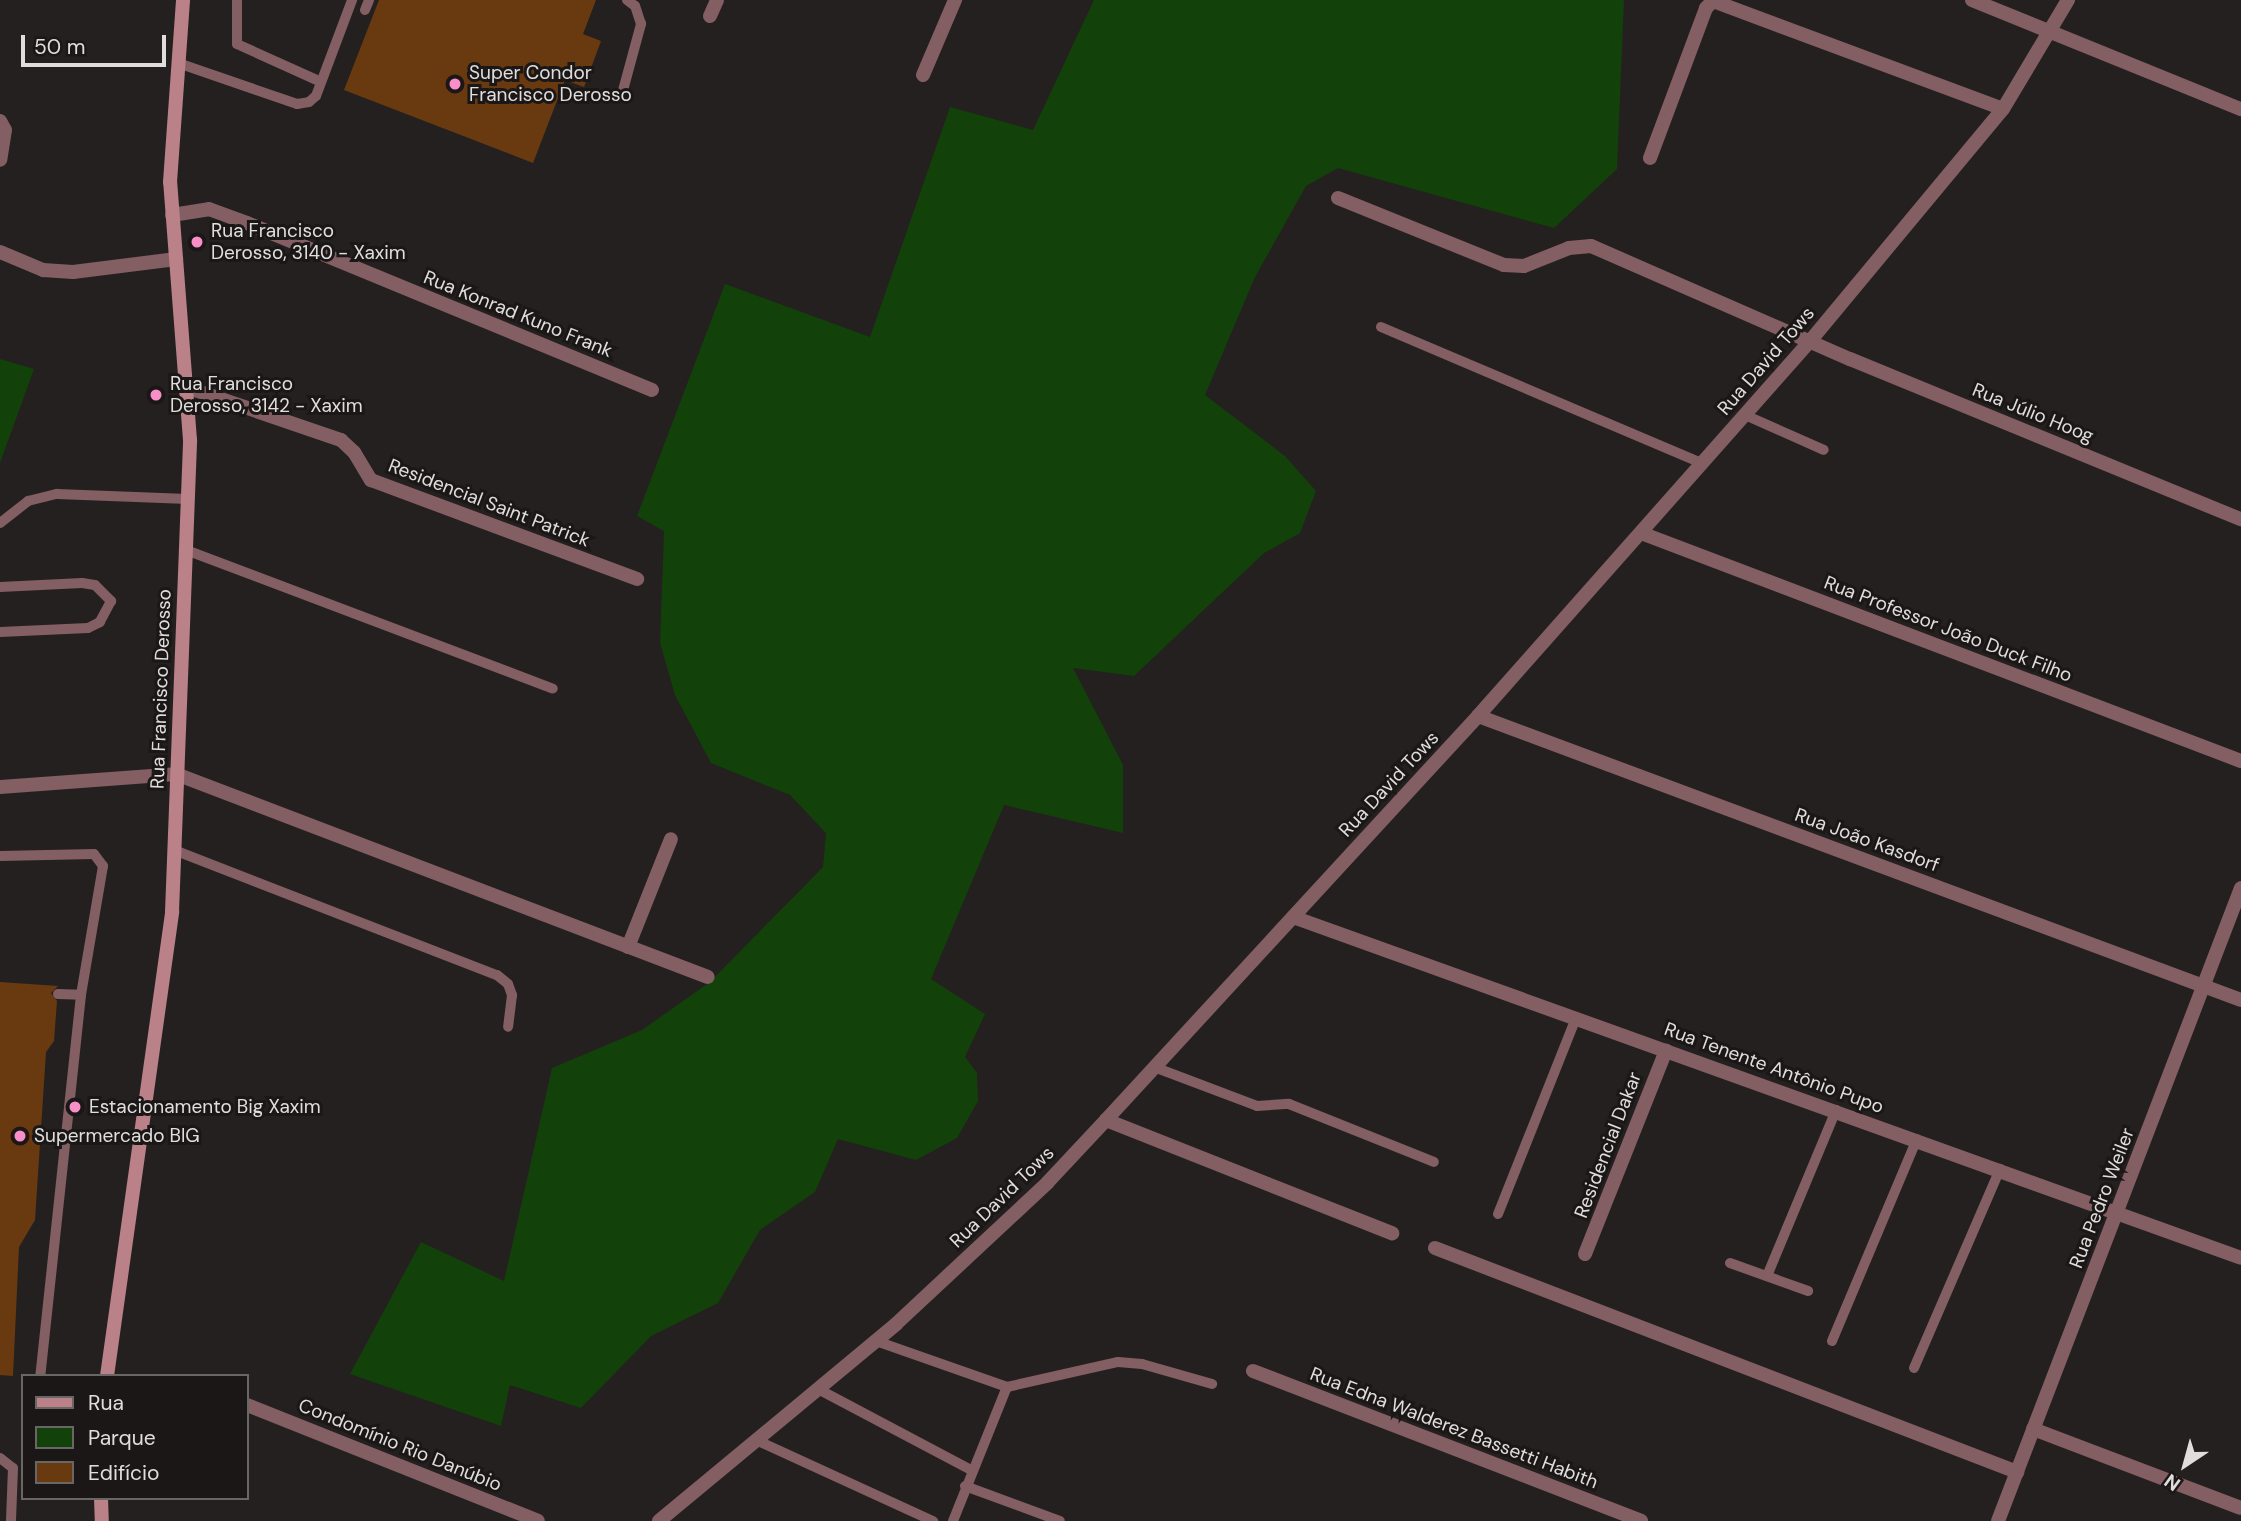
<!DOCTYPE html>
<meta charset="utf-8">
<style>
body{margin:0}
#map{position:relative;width:2241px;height:1521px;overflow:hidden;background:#24201f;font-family:"DM Sans",sans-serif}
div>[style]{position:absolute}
.green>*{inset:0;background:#12410a}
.building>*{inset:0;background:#693a10}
.service>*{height:10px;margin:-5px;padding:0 5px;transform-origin:5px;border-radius:5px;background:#835e63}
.minor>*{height:14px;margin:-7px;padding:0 7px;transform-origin:7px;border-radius:7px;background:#835e63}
.tertiary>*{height:14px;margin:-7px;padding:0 7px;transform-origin:7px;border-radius:7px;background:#835e63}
.secondary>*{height:14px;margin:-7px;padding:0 7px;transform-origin:7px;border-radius:7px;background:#ba8188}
.dots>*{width:19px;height:19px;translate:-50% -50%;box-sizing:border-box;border:4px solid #1a1716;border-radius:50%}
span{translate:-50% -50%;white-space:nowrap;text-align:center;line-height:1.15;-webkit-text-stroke:6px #1a1716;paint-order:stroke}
.poi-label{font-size:19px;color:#e0dedd}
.left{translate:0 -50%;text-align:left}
.street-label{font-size:19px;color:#e0dedd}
.legend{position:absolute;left:21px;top:1374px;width:228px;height:126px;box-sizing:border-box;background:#1a1716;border:2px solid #696766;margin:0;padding:9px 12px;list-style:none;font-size:21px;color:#e0dedd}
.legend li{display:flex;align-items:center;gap:14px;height:35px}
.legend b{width:35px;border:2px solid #696766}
.north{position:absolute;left:2150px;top:1430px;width:70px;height:70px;-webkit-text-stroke:5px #1a1716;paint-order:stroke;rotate:216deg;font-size:19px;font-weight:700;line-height:28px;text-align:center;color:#e0dedd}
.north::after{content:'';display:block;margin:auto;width:24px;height:32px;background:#e0dedd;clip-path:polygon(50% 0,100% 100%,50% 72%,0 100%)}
.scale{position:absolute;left:21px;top:35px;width:145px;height:32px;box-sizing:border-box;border:4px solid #e0dedd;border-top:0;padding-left:9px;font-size:21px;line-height:24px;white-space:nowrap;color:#e0dedd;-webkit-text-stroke:5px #1a1716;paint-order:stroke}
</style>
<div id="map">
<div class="green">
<i style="clip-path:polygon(1094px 0,1624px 0,1617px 169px,1554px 228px,1338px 168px,1306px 186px,1255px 277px,1205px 395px,1285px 456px,1316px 491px,1300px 533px,1264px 553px,1134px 676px,1073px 668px,1123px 765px,1123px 833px,1004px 805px,931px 979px,985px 1014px,965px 1057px,977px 1073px,978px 1101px,957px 1138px,916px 1160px,838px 1139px,815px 1192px,760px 1230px,718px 1303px,651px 1336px,581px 1408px,510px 1385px,501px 1426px,350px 1374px,421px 1242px,504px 1281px,552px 1068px,642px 1030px,710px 982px,823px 867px,826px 833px,790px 795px,711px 763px,675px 695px,660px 643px,664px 531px,637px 516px,725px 284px,870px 337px,950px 107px,1033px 130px)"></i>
<i style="clip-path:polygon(0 359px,34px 369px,0 463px)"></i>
</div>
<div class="building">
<i style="clip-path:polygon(379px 0,596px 0,583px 34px,601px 41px,584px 87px,565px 80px,533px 163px,344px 90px)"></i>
<i style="clip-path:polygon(0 982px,58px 986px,51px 993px,57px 1001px,54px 1041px,46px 1052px,35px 1220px,19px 1247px,13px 1376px,0 1375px)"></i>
</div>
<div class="service">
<i style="left:237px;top:0;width:44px;rotate:90deg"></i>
<i style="left:237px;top:44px;width:92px;rotate:24.3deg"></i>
<i style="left:365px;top:10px;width:11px;rotate:-68deg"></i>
<i style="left:178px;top:63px;width:126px;rotate:19deg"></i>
<i style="left:297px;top:104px;width:12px;rotate:-9deg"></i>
<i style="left:309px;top:102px;width:9px;rotate:-41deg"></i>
<i style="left:316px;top:96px;width:103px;rotate:-69.4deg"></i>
<i style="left:622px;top:94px;width:73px;rotate:-74.8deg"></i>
<i style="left:641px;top:24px;width:19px;rotate:-108deg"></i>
<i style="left:635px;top:6px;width:10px;rotate:-143deg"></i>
<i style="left:1381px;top:327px;width:349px;rotate:23deg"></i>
<i style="left:1745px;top:415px;width:86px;rotate:23.9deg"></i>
<i style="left:0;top:523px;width:36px;rotate:-38deg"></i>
<i style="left:28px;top:501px;width:30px;rotate:-14deg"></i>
<i style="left:57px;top:494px;width:131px;rotate:2.2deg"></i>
<i style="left:186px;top:550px;width:392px;rotate:20.7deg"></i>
<i style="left:0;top:587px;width:82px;rotate:-2.8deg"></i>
<i style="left:82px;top:583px;width:13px;rotate:9deg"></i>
<i style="left:95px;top:585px;width:23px;rotate:45deg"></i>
<i style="left:111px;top:601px;width:24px;rotate:118deg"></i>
<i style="left:100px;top:622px;width:13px;rotate:153deg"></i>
<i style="left:88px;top:628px;width:88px;rotate:177.4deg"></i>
<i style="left:174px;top:850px;width:346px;rotate:21.2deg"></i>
<i style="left:497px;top:975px;width:14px;rotate:39deg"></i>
<i style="left:508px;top:984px;width:12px;rotate:70deg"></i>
<i style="left:512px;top:995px;width:32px;rotate:97deg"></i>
<i style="left:0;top:856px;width:94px;rotate:-1.2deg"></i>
<i style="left:94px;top:854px;width:15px;rotate:53deg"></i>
<i style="left:103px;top:866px;width:131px;rotate:99.7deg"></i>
<i style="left:81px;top:995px;width:383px;rotate:96.1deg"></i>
<i style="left:58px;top:994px;width:23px;rotate:2deg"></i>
<i style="left:1154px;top:1067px;width:110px;rotate:20.7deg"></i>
<i style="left:1257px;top:1106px;width:32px;rotate:-4deg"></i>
<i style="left:1289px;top:1104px;width:156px;rotate:21.8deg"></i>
<i style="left:1498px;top:1214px;width:211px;rotate:-68.3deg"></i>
<i style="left:1730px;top:1263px;width:83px;rotate:19.7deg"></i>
<i style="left:1767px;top:1276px;width:180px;rotate:-67.4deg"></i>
<i style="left:876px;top:1341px;width:139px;rotate:19.3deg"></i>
<i style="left:1007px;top:1387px;width:114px;rotate:-12.7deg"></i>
<i style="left:1118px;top:1362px;width:24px;rotate:5deg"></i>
<i style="left:1142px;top:1364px;width:73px;rotate:15.9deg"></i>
<i style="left:1832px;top:1341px;width:219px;rotate:-67.2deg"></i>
<i style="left:1914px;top:1368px;width:217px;rotate:-66.6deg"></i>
<i style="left:818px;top:1389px;width:173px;rotate:27.9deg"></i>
<i style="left:756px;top:1440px;width:195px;rotate:24.6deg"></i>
<i style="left:0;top:1458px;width:16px;rotate:38deg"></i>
<i style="left:13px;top:1468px;width:53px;rotate:92.2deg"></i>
<i style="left:965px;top:1486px;width:101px;rotate:20.2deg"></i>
<i style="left:953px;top:1521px;width:144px;rotate:-68.1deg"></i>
</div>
<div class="minor">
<i style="left:1972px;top:0;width:290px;rotate:22.1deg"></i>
<i style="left:710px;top:16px;width:17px;rotate:-66deg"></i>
<i style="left:923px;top:75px;width:82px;rotate:-66.9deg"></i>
<i style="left:0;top:121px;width:10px;rotate:61deg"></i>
<i style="left:5px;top:130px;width:30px;rotate:99deg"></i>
<i style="left:1650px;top:158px;width:160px;rotate:-69.5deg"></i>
<i style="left:1706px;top:8px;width:10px;rotate:-45deg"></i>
<i style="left:1713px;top:1px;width:309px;rotate:20.4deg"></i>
<i style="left:1338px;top:198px;width:179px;rotate:22deg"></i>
<i style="left:1504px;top:265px;width:20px;rotate:3deg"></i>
<i style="left:1524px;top:266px;width:48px;rotate:-21.8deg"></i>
<i style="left:1569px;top:248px;width:22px;rotate:-5deg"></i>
<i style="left:1591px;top:246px;width:283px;rotate:23.6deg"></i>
<i style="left:1850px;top:359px;width:422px;rotate:22.3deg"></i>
<i style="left:172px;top:215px;width:37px;rotate:-9deg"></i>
<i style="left:209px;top:209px;width:40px;rotate:20.2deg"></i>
<i style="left:247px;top:223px;width:438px;rotate:22.4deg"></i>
<i style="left:0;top:252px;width:47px;rotate:22.7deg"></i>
<i style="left:43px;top:270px;width:30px;rotate:4deg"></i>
<i style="left:73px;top:272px;width:104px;rotate:-7.2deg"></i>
<i style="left:186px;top:387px;width:164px;rotate:18.9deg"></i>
<i style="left:341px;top:440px;width:18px;rotate:43deg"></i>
<i style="left:354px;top:452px;width:33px;rotate:59deg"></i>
<i style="left:371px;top:480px;width:284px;rotate:20.4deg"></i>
<i style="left:1641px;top:533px;width:642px;rotate:20.81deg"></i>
<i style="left:1478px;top:716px;width:814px;rotate:20.42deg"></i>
<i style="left:0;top:787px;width:176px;rotate:-4.2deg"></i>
<i style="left:176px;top:774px;width:569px;rotate:20.89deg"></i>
<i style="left:1293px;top:917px;width:1007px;rotate:19.78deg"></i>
<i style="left:628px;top:947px;width:116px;rotate:-68.3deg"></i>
<i style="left:1106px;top:1120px;width:308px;rotate:21.6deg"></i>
<i style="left:1435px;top:1248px;width:624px;rotate:21.05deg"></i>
<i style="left:1585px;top:1254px;width:219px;rotate:-68.3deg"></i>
<i style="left:1253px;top:1371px;width:416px;rotate:21.1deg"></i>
<i style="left:247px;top:1405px;width:313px;rotate:21.7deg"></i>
<i style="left:2033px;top:1429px;width:222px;rotate:20.8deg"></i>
<i style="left:1998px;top:1521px;width:678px;rotate:-69deg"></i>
</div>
<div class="tertiary">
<i style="left:659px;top:1521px;width:308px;rotate:-39.7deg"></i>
<i style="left:896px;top:1324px;width:207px;rotate:-43deg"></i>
<i style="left:1047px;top:1183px;width:86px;rotate:-46.9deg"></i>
<i style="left:1106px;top:1120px;width:549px;rotate:-47.36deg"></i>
<i style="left:1478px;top:716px;width:502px;rotate:-48.47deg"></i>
<i style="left:1811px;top:340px;width:300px;rotate:-50.3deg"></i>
<i style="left:2003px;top:109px;width:127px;rotate:-59.2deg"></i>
</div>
<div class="secondary">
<i style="left:107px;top:1376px;width:469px;rotate:-82deg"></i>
<i style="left:172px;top:912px;width:472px;rotate:-87.8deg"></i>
<i style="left:190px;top:440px;width:259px;rotate:-94.4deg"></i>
<i style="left:170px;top:182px;width:182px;rotate:-85.9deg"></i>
<i style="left:101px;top:1498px;width:23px;rotate:88deg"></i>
</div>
<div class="dots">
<i style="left:455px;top:84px;background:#f98fc9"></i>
<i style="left:197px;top:242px;background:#f98fc9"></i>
<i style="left:156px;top:395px;background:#f98fc9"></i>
<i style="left:75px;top:1107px;background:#f98fc9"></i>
<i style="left:20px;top:1136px;background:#f98fc9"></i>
</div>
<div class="poi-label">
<span class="left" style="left:469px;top:84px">Super Condor<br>Francisco Derosso</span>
<span class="left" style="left:211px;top:242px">Rua Francisco<br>Derosso, 3140 - Xaxim</span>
<span class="left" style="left:170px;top:395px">Rua Francisco<br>Derosso, 3142 - Xaxim</span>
<span class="left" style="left:89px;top:1107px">Estacionamento Big Xaxim</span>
<span class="left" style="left:34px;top:1136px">Supermercado BIG</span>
</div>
<div class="street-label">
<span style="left:518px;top:314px;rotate:22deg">Rua Konrad Kuno Frank</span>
<span style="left:1766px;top:361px;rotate:-49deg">Rua David Tows</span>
<span style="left:2033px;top:413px;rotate:22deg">Rua Júlio Hoog</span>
<span style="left:489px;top:503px;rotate:21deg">Residencial Saint Patrick</span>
<span style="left:1948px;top:629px;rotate:21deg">Rua Professor João Duck Filho</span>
<span style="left:161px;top:689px;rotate:-88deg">Rua Francisco Derosso</span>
<span style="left:1389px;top:784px;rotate:-47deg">Rua David Tows</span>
<span style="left:1867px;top:840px;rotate:20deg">Rua João Kasdorf</span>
<span style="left:1774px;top:1068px;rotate:20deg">Rua Tenente Antônio Pupo</span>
<span style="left:1608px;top:1145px;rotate:-69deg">Residencial Dakar</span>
<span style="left:1002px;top:1197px;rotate:-44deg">Rua David Tows</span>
<span style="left:2102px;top:1198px;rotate:-69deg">Rua Pedro Weiler</span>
<span style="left:1454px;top:1428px;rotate:21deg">Rua Edna Walderez Bassetti Habith</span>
<span style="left:400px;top:1445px;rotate:22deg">Condomínio Rio Danúbio</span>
</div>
<ul class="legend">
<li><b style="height:9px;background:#ba8188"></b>Rua</li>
<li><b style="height:19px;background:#12410a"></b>Parque</li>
<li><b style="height:19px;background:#693a10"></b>Edifício</li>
</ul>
<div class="north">N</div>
<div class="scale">50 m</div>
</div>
